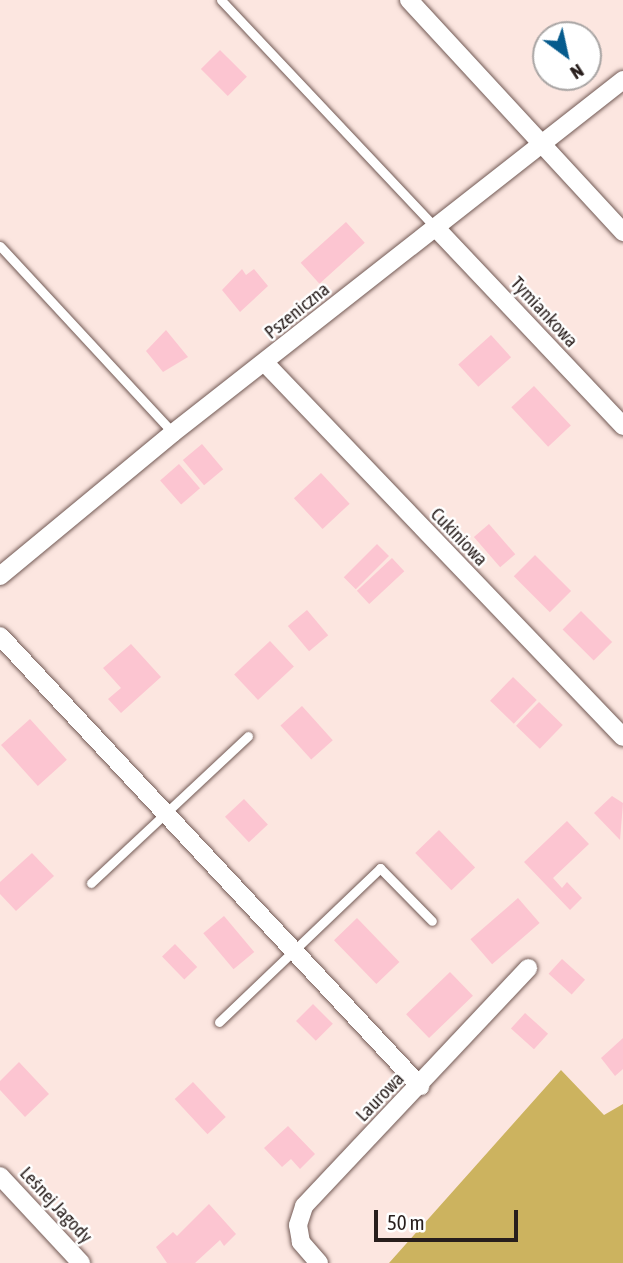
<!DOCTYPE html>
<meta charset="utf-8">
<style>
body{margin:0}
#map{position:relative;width:623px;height:1263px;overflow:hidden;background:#fce6e0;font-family:"Asap Condensed",sans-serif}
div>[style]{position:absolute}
.forest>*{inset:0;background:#ccb35f}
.building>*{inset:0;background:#fcc5d1;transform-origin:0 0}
.roads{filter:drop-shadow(0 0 2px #725a55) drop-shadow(0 0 2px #725a55)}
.lane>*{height:9px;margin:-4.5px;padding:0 4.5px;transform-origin:4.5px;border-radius:4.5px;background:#fff}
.street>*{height:18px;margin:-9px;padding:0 9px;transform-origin:9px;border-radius:9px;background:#fff}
span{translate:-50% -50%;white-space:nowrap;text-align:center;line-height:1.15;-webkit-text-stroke:5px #fff;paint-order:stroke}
.street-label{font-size:19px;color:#281e1c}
.north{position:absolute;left:532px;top:21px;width:70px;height:70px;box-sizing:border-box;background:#fff;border:2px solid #a9a5a4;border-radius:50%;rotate:147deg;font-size:19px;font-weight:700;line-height:28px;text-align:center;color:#281e1c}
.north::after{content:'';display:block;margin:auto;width:24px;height:32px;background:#065b8d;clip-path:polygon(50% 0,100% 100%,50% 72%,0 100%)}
.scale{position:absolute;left:374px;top:1210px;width:144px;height:32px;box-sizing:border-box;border:4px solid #281e1c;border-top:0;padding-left:9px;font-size:21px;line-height:24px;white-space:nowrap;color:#281e1c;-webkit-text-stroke:5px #fff;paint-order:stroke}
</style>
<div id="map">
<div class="forest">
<i style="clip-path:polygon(561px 1070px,604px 1115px,623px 1104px,623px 1263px,389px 1263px)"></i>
</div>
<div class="building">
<i style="left:220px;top:50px;width:38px;height:27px;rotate:45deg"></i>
<i style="left:346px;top:222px;width:28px;height:61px;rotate:48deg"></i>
<i style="clip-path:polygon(242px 269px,246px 275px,254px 269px,268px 286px,240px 312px,222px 290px)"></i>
<i style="clip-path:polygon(166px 330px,188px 357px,163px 372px,146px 351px)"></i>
<i style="left:491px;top:335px;width:30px;height:44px;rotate:48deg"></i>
<i style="left:534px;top:386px;width:54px;height:31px;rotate:47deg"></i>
<i style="left:202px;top:444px;width:33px;height:25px;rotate:50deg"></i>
<i style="left:179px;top:464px;width:32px;height:25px;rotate:49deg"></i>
<i style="left:321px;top:473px;width:42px;height:37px;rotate:47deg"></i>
<i style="left:489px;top:524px;width:40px;height:20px;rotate:49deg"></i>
<i style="left:377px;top:544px;width:17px;height:47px;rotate:45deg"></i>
<i style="left:535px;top:555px;width:51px;height:30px;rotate:45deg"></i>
<i style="left:392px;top:558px;width:18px;height:48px;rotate:47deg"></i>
<i style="left:307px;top:610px;width:33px;height:25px;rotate:50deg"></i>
<i style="left:581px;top:611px;width:44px;height:26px;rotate:45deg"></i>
<i style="left:270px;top:641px;width:35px;height:49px;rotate:47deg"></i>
<i style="clip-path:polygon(131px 644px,161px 677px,121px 713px,108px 699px,121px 688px,103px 668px)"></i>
<i style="left:513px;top:677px;width:33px;height:33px;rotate:44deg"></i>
<i style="left:539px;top:702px;width:33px;height:33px;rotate:44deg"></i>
<i style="left:302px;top:706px;width:46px;height:29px;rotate:48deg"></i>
<i style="left:30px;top:719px;width:55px;height:39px;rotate:48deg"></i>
<i style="clip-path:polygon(612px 796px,623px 803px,620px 840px,594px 813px)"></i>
<i style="left:244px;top:799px;width:35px;height:26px;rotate:47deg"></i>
<i style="clip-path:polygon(567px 821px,589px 844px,553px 878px,562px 888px,567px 882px,582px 898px,570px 910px,524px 862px)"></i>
<i style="left:439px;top:830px;width:52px;height:33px;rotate:46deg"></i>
<i style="clip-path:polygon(32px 853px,54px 876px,16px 911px,0 894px,0 882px)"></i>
<i style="left:518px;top:898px;width:33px;height:63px;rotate:49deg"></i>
<i style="left:224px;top:916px;width:47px;height:27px;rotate:50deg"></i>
<i style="left:357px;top:918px;width:61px;height:32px;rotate:46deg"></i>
<i style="left:175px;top:944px;width:32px;height:18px;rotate:46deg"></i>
<i style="left:562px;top:959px;width:31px;height:20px;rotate:42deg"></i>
<i style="left:450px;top:972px;width:33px;height:61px;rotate:46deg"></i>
<i style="left:313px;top:1004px;width:28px;height:24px;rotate:45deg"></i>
<i style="left:525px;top:1013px;width:31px;height:21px;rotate:42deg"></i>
<i style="clip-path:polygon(623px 1038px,623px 1069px,615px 1076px,601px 1058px)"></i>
<i style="clip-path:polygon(19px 1062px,49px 1094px,25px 1117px,0 1090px,0 1081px)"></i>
<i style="left:193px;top:1082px;width:48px;height:25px;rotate:47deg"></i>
<i style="clip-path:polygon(288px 1126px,315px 1154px,300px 1169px,291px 1159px,282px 1167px,264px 1148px)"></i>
<i style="clip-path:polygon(209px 1204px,236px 1234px,224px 1246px,220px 1240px,195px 1263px,167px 1263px,156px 1247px,173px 1232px,177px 1236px)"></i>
</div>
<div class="roads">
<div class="lane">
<i style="left:221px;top:0;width:312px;rotate:46.7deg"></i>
<i style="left:0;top:246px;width:255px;rotate:47.2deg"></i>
<i style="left:91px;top:883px;width:215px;rotate:-43.1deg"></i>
<i style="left:219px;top:1022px;width:223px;rotate:-43.7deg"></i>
<i style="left:380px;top:868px;width:74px;rotate:45.5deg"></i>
</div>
<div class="street">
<i style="left:409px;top:0;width:316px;rotate:47.3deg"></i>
<i style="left:435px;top:227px;width:274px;rotate:46.6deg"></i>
<i style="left:266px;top:364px;width:516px;rotate:46.26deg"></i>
<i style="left:0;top:576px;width:224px;rotate:-39.6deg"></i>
<i style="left:173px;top:433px;width:572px;rotate:-38.11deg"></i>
<i style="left:0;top:636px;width:616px;rotate:46.97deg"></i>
<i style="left:0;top:1176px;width:119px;rotate:47deg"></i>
<i style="left:319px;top:1263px;width:28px;rotate:-131deg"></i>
<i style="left:301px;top:1242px;width:17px;rotate:-100deg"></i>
<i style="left:298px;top:1225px;width:20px;rotate:-72deg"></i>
<i style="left:304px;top:1206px;width:327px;rotate:-46.7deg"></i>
</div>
</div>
<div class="street-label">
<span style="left:297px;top:311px;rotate:-39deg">Pszeniczna</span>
<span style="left:544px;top:312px;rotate:47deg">Tymiankowa</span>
<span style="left:459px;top:537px;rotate:46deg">Cukiniowa</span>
<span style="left:380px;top:1097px;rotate:-46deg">Laurowa</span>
<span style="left:56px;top:1205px;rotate:47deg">Leśnej Jagody</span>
</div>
<div class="north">N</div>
<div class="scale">50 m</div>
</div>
